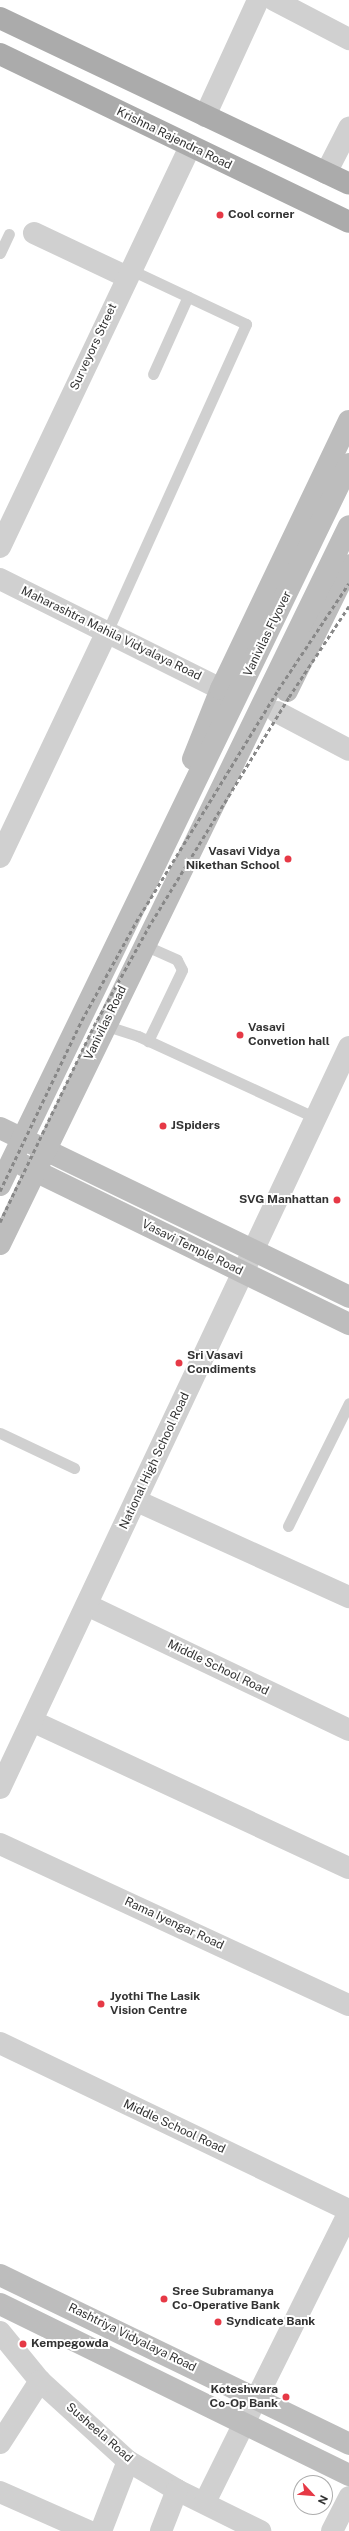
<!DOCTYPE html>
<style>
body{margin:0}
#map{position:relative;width:349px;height:2531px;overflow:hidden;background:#fff;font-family:"Public Sans",sans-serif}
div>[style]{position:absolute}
.lane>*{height:11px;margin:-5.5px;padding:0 5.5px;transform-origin:5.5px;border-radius:5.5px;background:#d0d0d0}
.street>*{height:22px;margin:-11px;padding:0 11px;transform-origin:11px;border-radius:11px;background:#d0d0d0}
.secondary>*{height:22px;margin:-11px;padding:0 11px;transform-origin:11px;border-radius:11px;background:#bdbdbd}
.primary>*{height:22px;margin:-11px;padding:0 11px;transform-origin:11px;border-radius:11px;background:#ababab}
.rail>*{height:3px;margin-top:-1.5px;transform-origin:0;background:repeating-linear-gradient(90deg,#888 0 4px,transparent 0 7px)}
.dots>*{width:11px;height:11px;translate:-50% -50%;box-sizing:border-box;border:2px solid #fff;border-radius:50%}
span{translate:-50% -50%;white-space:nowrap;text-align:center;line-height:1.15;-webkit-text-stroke:4px #fff;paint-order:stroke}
.street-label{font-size:12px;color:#333}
.poi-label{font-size:12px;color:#333;font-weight:700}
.left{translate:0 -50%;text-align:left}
.right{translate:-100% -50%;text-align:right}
.north{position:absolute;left:293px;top:2475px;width:40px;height:40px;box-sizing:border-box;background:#fff;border:1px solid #adadad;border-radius:50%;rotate:116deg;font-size:11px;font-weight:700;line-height:16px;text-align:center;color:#333}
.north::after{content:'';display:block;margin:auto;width:14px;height:18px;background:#e63946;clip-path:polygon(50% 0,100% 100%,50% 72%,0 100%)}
</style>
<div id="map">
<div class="lane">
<i style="left:0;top:253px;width:21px;rotate:-65deg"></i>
<i style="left:153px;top:374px;width:85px;rotate:-65.8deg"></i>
<i style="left:107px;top:632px;width:338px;rotate:-65.7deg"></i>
<i style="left:246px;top:324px;width:127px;rotate:-154.8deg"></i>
<i style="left:144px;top:945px;width:36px;rotate:24deg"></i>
<i style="left:177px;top:960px;width:11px;rotate:63deg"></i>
<i style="left:182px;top:970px;width:79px;rotate:115.6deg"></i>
<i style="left:104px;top:1025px;width:36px;rotate:18deg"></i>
<i style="left:138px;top:1036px;width:196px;rotate:24.7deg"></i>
<i style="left:0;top:1433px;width:82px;rotate:25.3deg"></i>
<i style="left:288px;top:1526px;width:137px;rotate:-63.6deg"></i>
</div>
<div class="street">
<i style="left:274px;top:0;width:85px;rotate:27.5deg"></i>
<i style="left:205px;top:116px;width:128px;rotate:-65.4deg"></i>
<i style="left:326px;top:173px;width:51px;rotate:-62.9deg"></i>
<i style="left:34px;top:233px;width:103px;rotate:25.3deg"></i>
<i style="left:0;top:547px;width:443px;rotate:-64.6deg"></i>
<i style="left:0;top:579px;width:247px;rotate:26.5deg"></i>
<i style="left:277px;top:712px;width:81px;rotate:27.8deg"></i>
<i style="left:0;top:857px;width:249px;rotate:-64.6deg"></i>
<i style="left:137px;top:1501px;width:233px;rotate:24.4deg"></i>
<i style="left:87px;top:1605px;width:290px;rotate:25.5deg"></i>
<i style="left:32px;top:1721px;width:349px;rotate:24.9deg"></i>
<i style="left:0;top:1788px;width:819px;rotate:-64.78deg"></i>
<i style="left:0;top:1844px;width:384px;rotate:24.8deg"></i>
<i style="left:0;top:2043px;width:387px;rotate:25.6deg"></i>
<i style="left:0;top:2332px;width:63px;rotate:50.8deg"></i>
<i style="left:40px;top:2381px;width:119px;rotate:42.3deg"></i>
<i style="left:128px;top:2461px;width:57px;rotate:30.6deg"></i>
<i style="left:177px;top:2490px;width:93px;rotate:26.3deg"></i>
<i style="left:0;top:2443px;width:74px;rotate:-57.2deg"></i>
<i style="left:0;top:2492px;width:96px;rotate:23.9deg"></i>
<i style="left:205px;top:2502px;width:324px;rotate:-63.6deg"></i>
<i style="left:101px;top:2531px;width:75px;rotate:-68.9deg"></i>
<i style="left:161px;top:2531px;width:44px;rotate:-68.7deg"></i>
<i style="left:332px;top:2531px;width:38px;rotate:-63deg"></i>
</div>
<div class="secondary">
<i style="left:287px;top:691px;width:140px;rotate:-63.8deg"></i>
<i style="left:193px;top:759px;width:75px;rotate:-68.2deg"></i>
<i style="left:221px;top:689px;width:297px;rotate:-64.5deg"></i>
<i style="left:0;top:1128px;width:388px;rotate:25.8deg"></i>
<i style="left:23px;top:1165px;width:363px;rotate:26deg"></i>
<i style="left:0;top:1185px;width:801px;rotate:-64.17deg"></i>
<i style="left:0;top:1244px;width:798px;rotate:-64.08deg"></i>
<i style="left:0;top:2275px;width:388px;rotate:25.8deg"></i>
<i style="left:0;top:2304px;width:389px;rotate:26.1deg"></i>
</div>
<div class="primary">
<i style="left:0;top:18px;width:386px;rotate:25.4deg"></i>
<i style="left:0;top:54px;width:387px;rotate:25.7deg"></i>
</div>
<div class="rail">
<i style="left:0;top:1191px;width:190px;rotate:-64.4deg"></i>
<i style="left:82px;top:1020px;width:112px;rotate:-61.1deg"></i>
<i style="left:136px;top:922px;width:272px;rotate:-58.5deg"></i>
<i style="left:278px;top:690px;width:128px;rotate:-56.4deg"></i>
<i style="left:0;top:1222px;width:217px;rotate:-64.4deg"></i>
<i style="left:94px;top:1026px;width:112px;rotate:-61.1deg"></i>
<i style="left:148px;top:928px;width:271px;rotate:-58.6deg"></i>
<i style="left:289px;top:697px;width:109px;rotate:-56.6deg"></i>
</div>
<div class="dots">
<i style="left:220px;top:215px;background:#e63946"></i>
<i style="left:288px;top:859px;background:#e63946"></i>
<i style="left:240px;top:1035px;background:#e63946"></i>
<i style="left:163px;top:1126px;background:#e63946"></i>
<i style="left:337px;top:1200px;background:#e63946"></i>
<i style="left:179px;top:1363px;background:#e63946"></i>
<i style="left:101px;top:2004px;background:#e63946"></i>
<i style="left:164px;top:2299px;background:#e63946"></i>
<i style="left:218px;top:2322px;background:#e63946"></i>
<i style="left:23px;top:2344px;background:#e63946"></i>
<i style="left:286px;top:2397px;background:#e63946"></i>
</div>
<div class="street-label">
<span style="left:174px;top:139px;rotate:26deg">Krishna Rajendra Road</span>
<span style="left:94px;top:347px;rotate:-65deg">Surveyors Street</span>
<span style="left:111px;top:634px;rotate:26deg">Maharashtra Mahila Vidyalaya Road</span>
<span style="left:268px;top:634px;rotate:-64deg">Vanivilas Flyover</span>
<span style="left:106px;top:1023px;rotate:-64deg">Vanivilas Road</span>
<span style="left:192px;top:1248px;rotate:26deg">Vasavi Temple Road</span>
<span style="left:155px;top:1461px;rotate:-65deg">National High School Road</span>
<span style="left:218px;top:1668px;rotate:26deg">Middle School Road</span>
<span style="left:174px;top:1924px;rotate:25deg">Rama Iyengar Road</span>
<span style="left:174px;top:2127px;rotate:25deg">Middle School Road</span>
<span style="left:132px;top:2338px;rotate:26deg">Rashtriya Vidyalaya Road</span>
<span style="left:99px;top:2433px;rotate:41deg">Susheela Road</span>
</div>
<div class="poi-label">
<span class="left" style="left:228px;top:215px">Cool corner</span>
<span class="right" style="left:280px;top:859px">Vasavi Vidya<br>Nikethan School</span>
<span class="left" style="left:248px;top:1035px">Vasavi<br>Convetion hall</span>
<span class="left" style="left:171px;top:1126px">JSpiders</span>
<span class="right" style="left:329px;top:1200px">SVG Manhattan</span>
<span class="left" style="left:187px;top:1363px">Sri Vasavi<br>Condiments</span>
<span class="left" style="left:110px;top:2004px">Jyothi The Lasik<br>Vision Centre</span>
<span class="left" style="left:172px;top:2299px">Sree Subramanya<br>Co-Operative Bank</span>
<span class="left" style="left:226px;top:2322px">Syndicate Bank</span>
<span class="left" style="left:31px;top:2344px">Kempegowda</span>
<span class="right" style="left:278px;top:2397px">Koteshwara<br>Co-Op Bank</span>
</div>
<div class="north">N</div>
</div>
